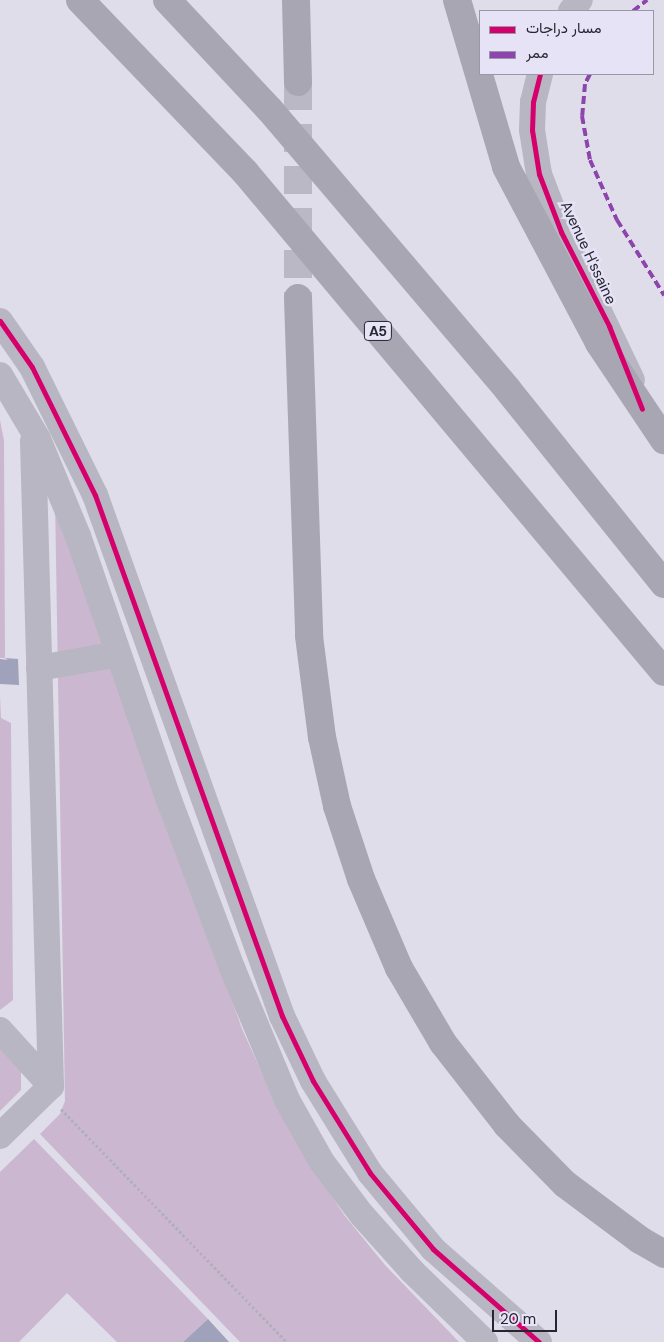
<!DOCTYPE html>
<meta charset="utf-8">
<style>
body{margin:0}
#map{position:relative;width:664px;height:1342px;overflow:hidden;background:#dedde9;font-family:"DM Sans",Vazirmatn,sans-serif}
div>[style]{position:absolute}
.green>*{inset:0;background:#cbb8d0}
.building>*{inset:0;background:#a0a2bc}
.highway-tunnel>*{height:28px;margin-top:-14px;transform-origin:0;background:repeating-linear-gradient(90deg,#b9b8c4 0 28px,transparent 0 42px)}
.path>*{height:3px;margin-top:-1.5px;transform-origin:0;background:repeating-linear-gradient(90deg,#b0afbb 0 2.5px,transparent 0 5px)}
.minor>*{height:26px;margin:-13px;padding:0 13px;transform-origin:13px;border-radius:13px;background:#b7b6c2}
.highway>*{height:28px;margin:-14px;padding:0 14px;transform-origin:14px;border-radius:14px;background:#a7a6b2}
.quiet>*{height:4px;margin-top:-2px;transform-origin:0;background:repeating-linear-gradient(90deg,#8e44ad 0 8px,transparent 0 12px)}
.cycleway>*{height:5px;margin:-2.5px;padding:0 2.5px;transform-origin:2.5px;border-radius:2.5px;background:#d6006c}
span{translate:-50% -50%;white-space:nowrap;text-align:center;line-height:1.15;-webkit-text-stroke:5px #e7e3f7;paint-order:stroke}
.shield-label span{padding:1px 4px;background:#e7e3f7;border:1px solid;border-radius:4px;-webkit-text-stroke-width:0}
.shield-label{font-size:14px;color:#252632;font-weight:700}
.street-label{font-size:15px;color:#252632}
.legend{position:absolute;left:479px;top:10px;width:175px;height:65px;box-sizing:border-box;background:#e7e3f7;border:1px solid #9997a8;margin:0;padding:6px 9px;list-style:none;font-size:15px;color:#252632}
.legend li{display:flex;align-items:center;gap:10px;height:25px}
.legend b{width:25px;border:1px solid #9997a8}
.scale{position:absolute;left:492px;top:1310px;width:65px;height:22px;box-sizing:border-box;border:2px solid #252632;border-top:0;padding-left:6px;font-size:15px;line-height:18px;white-space:nowrap;color:#252632;-webkit-text-stroke:4px #e7e3f7;paint-order:stroke}
</style>
<div id="map">
<div class="green">
<i style="clip-path:polygon(0 420px,4px 441px,5px 658px,0 658px)"></i>
<i style="clip-path:polygon(55px 498px,242px 1029px,262px 1073px,317px 1174px,345px 1216px,385px 1265px,459px 1342px,240px 1342px,40px 1134px,60px 1114px,65px 1101px)"></i>
<i style="clip-path:polygon(0 696px,1px 718px,11px 723px,13px 1000px,0 1010px)"></i>
<i style="clip-path:polygon(0 1047px,21px 1068px,21px 1090px,0 1111px)"></i>
<i style="clip-path:polygon(34px 1139px,208px 1319px,183px 1342px,117px 1342px,67px 1293px,19px 1342px,0 1342px,0 1172px)"></i>
</div>
<div class="building">
<i style="clip-path:polygon(5px 658px,18px 659px,19px 685px,0 684px,0 659px,8px 660px)"></i>
<i style="clip-path:polygon(208px 1319px,229px 1342px,183px 1342px)"></i>
</div>
<div class="highway-tunnel">
<i style="left:298px;top:82px;width:216px;rotate:90deg"></i>
</div>
<div class="path">
<i style="left:61px;top:1109px;width:325px;rotate:45.9deg"></i>
</div>
<div class="minor">
<i style="left:571px;top:11px;width:14px;rotate:-51deg"></i>
<i style="left:540px;top:74px;width:29px;rotate:104deg"></i>
<i style="left:533px;top:102px;width:28px;rotate:92deg"></i>
<i style="left:532px;top:130px;width:45px;rotate:81deg"></i>
<i style="left:539px;top:174px;width:62px;rotate:69.2deg"></i>
<i style="left:561px;top:232px;width:164px;rotate:64.4deg"></i>
<i style="left:0;top:321px;width:56px;rotate:55.2deg"></i>
<i style="left:32px;top:367px;width:143px;rotate:63.8deg"></i>
<i style="left:95px;top:495px;width:554px;rotate:70.26deg"></i>
<i style="left:282px;top:1016px;width:72px;rotate:64.5deg"></i>
<i style="left:313px;top:1081px;width:108px;rotate:58.2deg"></i>
<i style="left:370px;top:1173px;width:99px;rotate:50.3deg"></i>
<i style="left:433px;top:1249px;width:141px;rotate:41.3deg"></i>
<i style="left:0;top:375px;width:74px;rotate:59.3deg"></i>
<i style="left:38px;top:439px;width:105px;rotate:67.6deg"></i>
<i style="left:78px;top:536px;width:279px;rotate:71deg"></i>
<i style="left:169px;top:800px;width:182px;rotate:69.4deg"></i>
<i style="left:233px;top:970px;width:141px;rotate:67.4deg"></i>
<i style="left:287px;top:1100px;width:71px;rotate:60.6deg"></i>
<i style="left:322px;top:1162px;width:66px;rotate:53deg"></i>
<i style="left:362px;top:1215px;width:75px;rotate:48.2deg"></i>
<i style="left:412px;top:1271px;width:102px;rotate:44.2deg"></i>
<i style="left:39px;top:668px;width:80px;rotate:-10deg"></i>
<i style="left:0;top:1030px;width:76px;rotate:47.7deg"></i>
<i style="left:0;top:1136px;width:71px;rotate:-44.4deg"></i>
<i style="left:51px;top:1086px;width:645px;rotate:-91.6deg"></i>
</div>
<div class="highway">
<i style="left:80px;top:0;width:238px;rotate:46.2deg"></i>
<i style="left:245px;top:172px;width:652px;rotate:50.04deg"></i>
<i style="left:167px;top:0;width:151px;rotate:46.9deg"></i>
<i style="left:270px;top:110px;width:367px;rotate:49.6deg"></i>
<i style="left:508px;top:390px;width:249px;rotate:51.2deg"></i>
<i style="left:296px;top:0;width:82px;rotate:88.6deg"></i>
<i style="left:457px;top:0;width:174px;rotate:73.6deg"></i>
<i style="left:506px;top:167px;width:199px;rotate:62.1deg"></i>
<i style="left:599px;top:343px;width:117px;rotate:56.2deg"></i>
<i style="left:298px;top:298px;width:338px;rotate:88.1deg"></i>
<i style="left:309px;top:636px;width:102px;rotate:82.7deg"></i>
<i style="left:322px;top:737px;width:71px;rotate:77.7deg"></i>
<i style="left:337px;top:806px;width:77px;rotate:71.8deg"></i>
<i style="left:361px;top:879px;width:97px;rotate:66.9deg"></i>
<i style="left:399px;top:968px;width:87px;rotate:59.6deg"></i>
<i style="left:443px;top:1043px;width:104px;rotate:52deg"></i>
<i style="left:507px;top:1125px;width:83px;rotate:45.5deg"></i>
<i style="left:565px;top:1184px;width:94px;rotate:36.7deg"></i>
<i style="left:640px;top:1240px;width:28px;rotate:30deg"></i>
</div>
<div class="quiet">
<i style="left:633px;top:11px;width:18px;rotate:-38deg"></i>
<i style="left:590px;top:74px;width:11px;rotate:117deg"></i>
<i style="left:585px;top:84px;width:32px;rotate:95deg"></i>
<i style="left:582px;top:116px;width:45px;rotate:79.7deg"></i>
<i style="left:590px;top:160px;width:66px;rotate:65.8deg"></i>
<i style="left:617px;top:220px;width:89px;rotate:57.9deg"></i>
</div>
<div class="cycleway">
<i style="left:540px;top:74px;width:29px;rotate:104deg"></i>
<i style="left:533px;top:102px;width:28px;rotate:92deg"></i>
<i style="left:532px;top:130px;width:45px;rotate:81deg"></i>
<i style="left:539px;top:174px;width:62px;rotate:69.2deg"></i>
<i style="left:561px;top:232px;width:106px;rotate:62.9deg"></i>
<i style="left:609px;top:326px;width:89px;rotate:68.3deg"></i>
<i style="left:0;top:321px;width:56px;rotate:55.2deg"></i>
<i style="left:32px;top:367px;width:143px;rotate:63.8deg"></i>
<i style="left:95px;top:495px;width:554px;rotate:70.26deg"></i>
<i style="left:282px;top:1016px;width:72px;rotate:64.5deg"></i>
<i style="left:313px;top:1081px;width:108px;rotate:58.2deg"></i>
<i style="left:370px;top:1173px;width:99px;rotate:50.3deg"></i>
<i style="left:433px;top:1249px;width:141px;rotate:41.3deg"></i>
</div>
<div class="shield-label">
<span style="left:378px;top:331px">A5</span>
</div>
<div class="street-label">
<span style="left:588px;top:253px;rotate:65deg">Avenue H'ssaine</span>
</div>
<ul class="legend">
<li><b style="height:6px;background:#d6006c"></b>مسار دراجات</li>
<li><b style="height:6px;background:#8e44ad"></b>ممر</li>
</ul>
<div class="scale">20 m</div>
</div>
